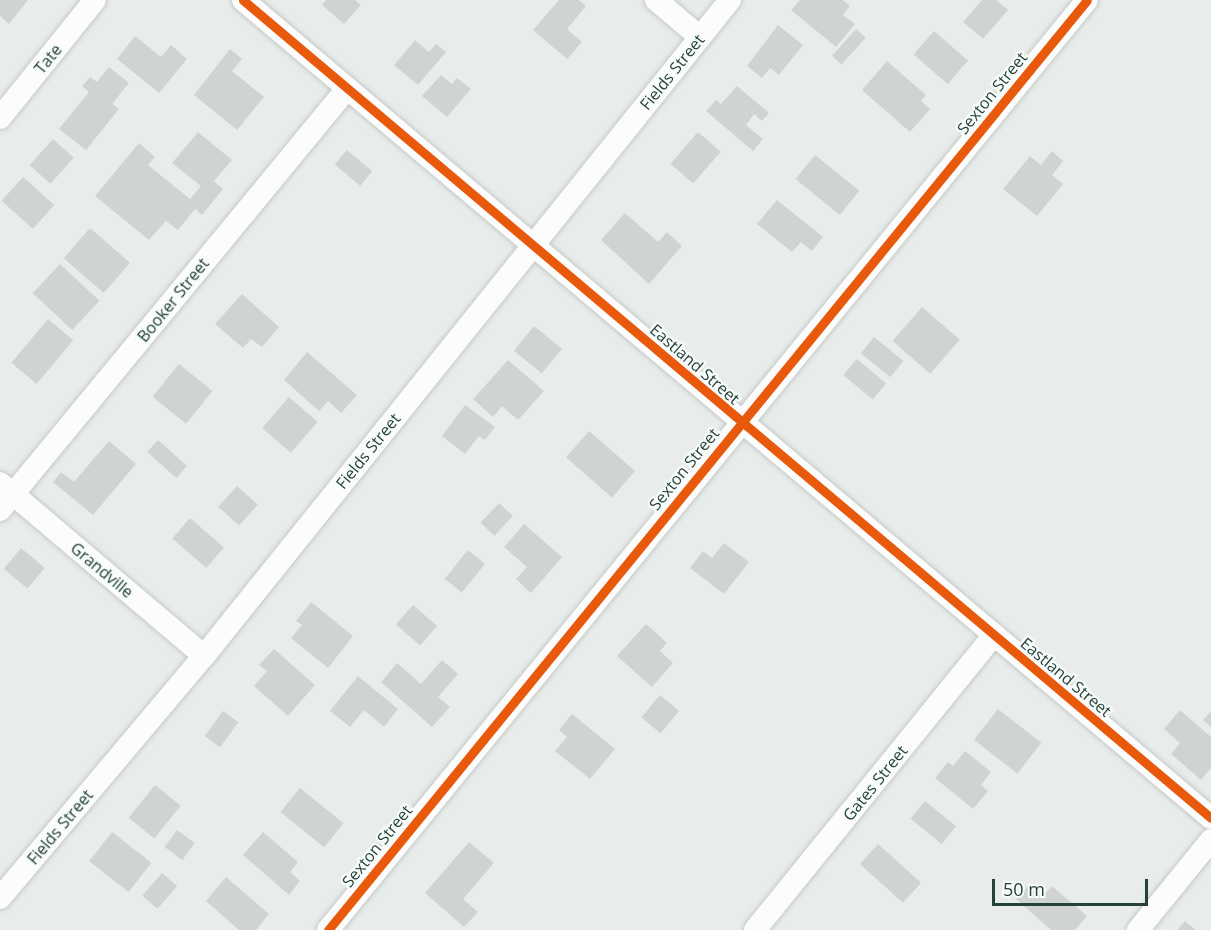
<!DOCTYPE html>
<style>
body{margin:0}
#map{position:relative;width:1211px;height:930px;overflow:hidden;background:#e8edeb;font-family:"Open Sans",sans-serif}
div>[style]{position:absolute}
.building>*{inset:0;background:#cfd4d2;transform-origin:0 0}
.roads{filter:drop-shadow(0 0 2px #c5cac8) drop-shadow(0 0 2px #c5cac8)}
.street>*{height:22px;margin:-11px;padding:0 11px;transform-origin:11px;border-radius:11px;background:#fcfcfc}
.cycleway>*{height:9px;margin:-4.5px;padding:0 4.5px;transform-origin:4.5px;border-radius:4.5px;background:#e8590c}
span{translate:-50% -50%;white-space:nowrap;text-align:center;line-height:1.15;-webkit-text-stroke:4.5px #f7fbf9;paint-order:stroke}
.street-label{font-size:16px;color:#24423a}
.scale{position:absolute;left:992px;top:879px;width:156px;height:27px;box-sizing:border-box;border:3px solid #24423a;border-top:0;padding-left:8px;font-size:18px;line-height:21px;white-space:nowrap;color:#24423a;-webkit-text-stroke:4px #f7fbf9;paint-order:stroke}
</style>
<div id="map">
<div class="building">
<i style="clip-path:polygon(0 0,28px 0,9px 24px,0 16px)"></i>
<i style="clip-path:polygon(326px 0,355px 0,361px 5px,344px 24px,322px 5px)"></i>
<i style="clip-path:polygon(559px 0,579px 0,586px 6px,567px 29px,582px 42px,567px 59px,533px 30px)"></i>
<i style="clip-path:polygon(800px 0,843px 0,850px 6px,843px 15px,855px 24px,836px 47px,791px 10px)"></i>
<i style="clip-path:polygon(982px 0,996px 0,1008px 10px,983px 39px,963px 22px)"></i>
<i style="clip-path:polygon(778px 25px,803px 45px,779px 75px,770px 68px,762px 78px,747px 66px)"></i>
<i style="left:856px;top:29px;width:13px;height:36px;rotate:42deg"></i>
<i style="left:934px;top:31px;width:45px;height:31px;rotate:41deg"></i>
<i style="clip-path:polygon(135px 36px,161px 57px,171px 45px,187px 59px,159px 93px,117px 59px)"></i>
<i style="clip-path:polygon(415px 40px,429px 52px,436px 44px,446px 52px,418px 85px,394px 65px)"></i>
<i style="clip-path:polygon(230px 49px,242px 59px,232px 71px,264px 97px,237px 130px,194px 95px)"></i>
<i style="clip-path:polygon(887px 61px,926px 95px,921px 101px,930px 109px,910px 132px,862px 90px)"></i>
<i style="clip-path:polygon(109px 67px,129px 83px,112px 104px,119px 109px,86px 150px,59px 129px,89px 92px,82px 86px,90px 77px,97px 82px)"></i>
<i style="clip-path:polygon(441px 75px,452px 84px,457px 78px,471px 89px,447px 117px,422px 96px)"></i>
<i style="clip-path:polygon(737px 86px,769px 113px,762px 121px,754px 114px,746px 125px,763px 139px,753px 151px,706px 111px,716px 100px,721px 104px)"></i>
<i style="clip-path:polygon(198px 132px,232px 160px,214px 181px,223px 189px,202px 215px,195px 209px,178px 230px,166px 221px,149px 240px,95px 196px,139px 143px,155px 157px,148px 165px,190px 199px,201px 186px,172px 163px)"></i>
<i style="left:698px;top:132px;width:30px;height:42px;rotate:41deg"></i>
<i style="left:53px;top:139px;width:28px;height:35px;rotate:42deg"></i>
<i style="left:347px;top:150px;width:33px;height:19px;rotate:40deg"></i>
<i style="clip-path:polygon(1052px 151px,1063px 161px,1052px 175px,1063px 184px,1037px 216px,1003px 189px,1030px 156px,1041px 165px)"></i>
<i style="left:815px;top:155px;width:57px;height:31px;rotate:39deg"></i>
<i style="left:23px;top:177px;width:42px;height:32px;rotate:42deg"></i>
<i style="clip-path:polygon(777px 200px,823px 237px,812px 251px,801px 242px,792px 252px,757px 224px)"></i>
<i style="clip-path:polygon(625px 213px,658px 242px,667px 232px,682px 246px,649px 284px,601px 240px)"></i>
<i style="left:90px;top:228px;width:53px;height:40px;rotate:41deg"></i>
<i style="left:60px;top:264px;width:54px;height:40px;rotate:43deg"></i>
<i style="clip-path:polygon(242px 294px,279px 327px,262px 347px,251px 339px,243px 348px,215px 324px)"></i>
<i style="left:922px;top:307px;width:50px;height:45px;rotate:41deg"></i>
<i style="left:48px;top:319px;width:33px;height:57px;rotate:40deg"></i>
<i style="left:534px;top:326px;width:36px;height:32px;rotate:39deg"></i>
<i style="left:874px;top:337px;width:38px;height:21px;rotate:39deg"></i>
<i style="clip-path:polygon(307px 352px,357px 395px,341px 413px,328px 401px,319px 411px,284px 380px)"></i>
<i style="left:857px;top:359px;width:38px;height:21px;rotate:40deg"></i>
<i style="clip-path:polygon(508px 360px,544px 391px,518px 420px,502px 406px,493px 417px,473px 399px)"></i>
<i style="left:179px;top:364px;width:43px;height:42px;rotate:39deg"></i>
<i style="left:289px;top:397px;width:38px;height:41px;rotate:41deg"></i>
<i style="clip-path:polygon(465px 405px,495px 427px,485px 440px,479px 436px,465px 454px,442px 436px)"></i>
<i style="left:589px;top:431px;width:61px;height:35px;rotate:41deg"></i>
<i style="left:158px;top:440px;width:39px;height:16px;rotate:42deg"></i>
<i style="clip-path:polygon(109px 441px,136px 464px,93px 515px,53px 482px,61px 472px,74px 482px)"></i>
<i style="left:237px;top:486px;width:28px;height:28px;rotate:42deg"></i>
<i style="left:499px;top:503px;width:19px;height:27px;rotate:43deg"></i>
<i style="left:190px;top:518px;width:45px;height:27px;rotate:41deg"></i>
<i style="clip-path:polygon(524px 524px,562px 557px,531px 593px,516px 579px,527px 567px,504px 547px)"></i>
<i style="clip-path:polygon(724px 543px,749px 562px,724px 594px,690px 568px,703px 551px,712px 558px)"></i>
<i style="left:21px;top:548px;width:31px;height:27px;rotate:40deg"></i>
<i style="left:468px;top:550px;width:22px;height:37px;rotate:39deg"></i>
<i style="clip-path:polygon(311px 602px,353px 636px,328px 668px,291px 638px,302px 625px,296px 621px)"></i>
<i style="left:413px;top:605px;width:32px;height:26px;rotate:41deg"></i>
<i style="clip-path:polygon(646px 624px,667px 643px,660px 651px,673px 663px,652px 687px,617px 656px)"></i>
<i style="clip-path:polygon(274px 649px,315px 685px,288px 716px,254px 686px,267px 671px,259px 665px)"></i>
<i style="clip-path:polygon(442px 660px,458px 674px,438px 697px,450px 707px,432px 727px,381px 682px,397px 663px,421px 684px)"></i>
<i style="clip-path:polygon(358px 676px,398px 709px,384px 727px,364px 710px,350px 727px,330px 711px)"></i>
<i style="left:660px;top:695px;width:25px;height:29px;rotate:40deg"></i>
<i style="left:998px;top:709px;width:55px;height:39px;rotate:38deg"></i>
<i style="clip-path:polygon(1180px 710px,1211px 737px,1211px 768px,1201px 780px,1171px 754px,1180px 743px,1164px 729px)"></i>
<i style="left:223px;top:711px;width:19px;height:31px;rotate:36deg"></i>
<i style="clip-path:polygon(1211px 711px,1211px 727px,1203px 720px)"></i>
<i style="clip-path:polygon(572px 714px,615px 749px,590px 779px,555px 751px,567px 737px,559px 730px)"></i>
<i style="clip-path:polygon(965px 751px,991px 772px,981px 785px,988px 791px,973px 809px,935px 778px,948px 762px,953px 766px)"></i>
<i style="left:155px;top:785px;width:33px;height:42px;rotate:39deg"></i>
<i style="left:300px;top:788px;width:56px;height:31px;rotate:39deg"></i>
<i style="left:925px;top:801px;width:40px;height:23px;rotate:39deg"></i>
<i style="left:177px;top:830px;width:22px;height:21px;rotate:36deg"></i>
<i style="left:112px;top:832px;width:50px;height:37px;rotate:38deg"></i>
<i style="clip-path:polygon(263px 832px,298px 862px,290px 872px,300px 881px,289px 895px,243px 855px)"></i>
<i style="clip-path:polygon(469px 842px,494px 863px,463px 899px,478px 912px,464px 927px,425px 893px)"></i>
<i style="left:878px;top:844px;width:58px;height:27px;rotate:42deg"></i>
<i style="left:162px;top:873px;width:20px;height:30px;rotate:41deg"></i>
<i style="clip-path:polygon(226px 877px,269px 914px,256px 930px,239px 930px,206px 901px)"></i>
<i style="clip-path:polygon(1029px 885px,1042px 897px,1052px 886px,1087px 916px,1075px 930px,1051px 930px,1016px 899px)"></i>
<i style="clip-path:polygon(1185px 921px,1196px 930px,1177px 930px)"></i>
</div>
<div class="roads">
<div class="street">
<i style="left:243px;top:0;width:1267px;rotate:40.2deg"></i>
<i style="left:656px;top:0;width:57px;rotate:40.1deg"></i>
<i style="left:0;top:118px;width:151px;rotate:-51.2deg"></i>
<i style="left:0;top:483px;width:267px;rotate:40.3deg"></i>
<i style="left:0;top:510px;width:544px;rotate:-50.52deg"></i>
<i style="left:0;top:898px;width:317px;rotate:-49.9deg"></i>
<i style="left:204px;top:656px;width:841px;rotate:-51.28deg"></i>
<i style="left:328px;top:930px;width:1200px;rotate:-50.78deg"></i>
<i style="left:755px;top:930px;width:380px;rotate:-51deg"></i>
<i style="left:1138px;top:930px;width:116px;rotate:-51deg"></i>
</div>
</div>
<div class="cycleway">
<i style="left:243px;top:0;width:1267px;rotate:40.2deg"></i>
<i style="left:328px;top:930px;width:1200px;rotate:-50.78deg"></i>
</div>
<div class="street-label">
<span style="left:48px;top:59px;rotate:-51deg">Tate</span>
<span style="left:672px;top:72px;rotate:-51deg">Fields Street</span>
<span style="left:992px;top:93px;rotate:-51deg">Sexton Street</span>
<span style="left:173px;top:300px;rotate:-51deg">Booker Street</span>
<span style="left:695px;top:364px;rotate:41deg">Eastland Street</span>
<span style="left:368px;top:451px;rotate:-51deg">Fields Street</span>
<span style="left:684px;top:469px;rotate:-51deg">Sexton Street</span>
<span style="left:102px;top:570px;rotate:40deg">Grandville</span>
<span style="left:1066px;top:677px;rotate:40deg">Eastland Street</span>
<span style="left:875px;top:783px;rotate:-51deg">Gates Street</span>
<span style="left:60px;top:827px;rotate:-50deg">Fields Street</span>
<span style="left:377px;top:846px;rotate:-51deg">Sexton Street</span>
</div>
<div class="scale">50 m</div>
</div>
